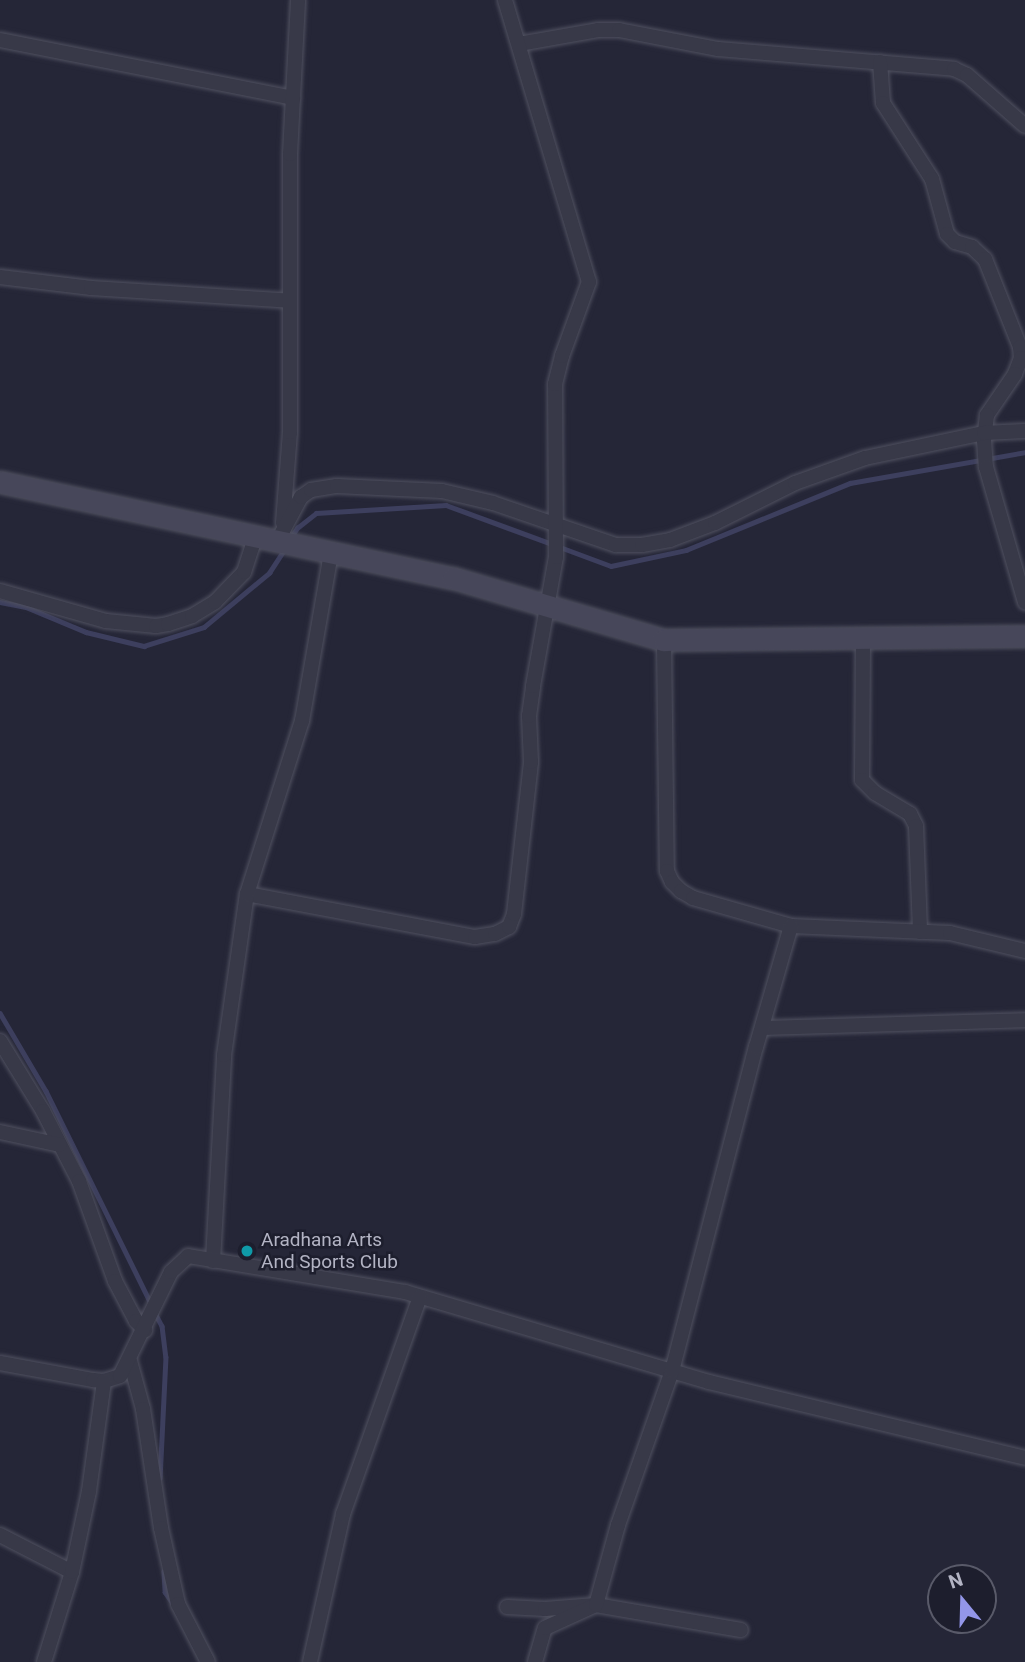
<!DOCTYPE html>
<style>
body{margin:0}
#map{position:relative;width:1025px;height:1662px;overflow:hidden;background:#252637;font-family:Roboto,sans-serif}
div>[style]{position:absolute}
.stream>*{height:4.5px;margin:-2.25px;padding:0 2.25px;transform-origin:2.25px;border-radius:2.25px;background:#3d3f5e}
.roads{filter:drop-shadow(0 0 2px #505160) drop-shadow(0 0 2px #505160)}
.street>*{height:14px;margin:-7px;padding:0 7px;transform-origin:7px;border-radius:7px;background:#383948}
.secondary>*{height:21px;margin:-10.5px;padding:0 10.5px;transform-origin:10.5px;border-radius:10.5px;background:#47475a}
.dots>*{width:19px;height:19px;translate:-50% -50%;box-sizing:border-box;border:4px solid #1d1e2d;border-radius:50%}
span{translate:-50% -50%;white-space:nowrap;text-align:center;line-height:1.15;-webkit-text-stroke:5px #1d1e2d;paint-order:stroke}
.poi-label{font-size:19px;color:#b3b4c4}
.left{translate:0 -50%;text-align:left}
.north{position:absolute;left:927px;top:1564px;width:70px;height:70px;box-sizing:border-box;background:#1d1e2d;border:2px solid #595a69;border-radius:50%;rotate:341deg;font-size:19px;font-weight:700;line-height:28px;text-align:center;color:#b3b4c4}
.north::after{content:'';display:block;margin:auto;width:24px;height:32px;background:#9396e9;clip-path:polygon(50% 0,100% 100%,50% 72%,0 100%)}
</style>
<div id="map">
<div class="stream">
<i style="left:291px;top:537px;width:11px;rotate:-56deg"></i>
<i style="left:297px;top:528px;width:24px;rotate:-38deg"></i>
<i style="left:316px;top:513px;width:130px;rotate:-3.5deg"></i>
<i style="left:446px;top:505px;width:113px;rotate:20.2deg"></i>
<i style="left:560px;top:547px;width:54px;rotate:20.4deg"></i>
<i style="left:611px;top:566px;width:77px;rotate:-12deg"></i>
<i style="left:686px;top:550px;width:177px;rotate:-22.2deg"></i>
<i style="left:850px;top:483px;width:178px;rotate:-10deg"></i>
<i style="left:0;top:602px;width:26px;rotate:11deg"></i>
<i style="left:26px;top:607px;width:65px;rotate:22.6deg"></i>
<i style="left:86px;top:632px;width:60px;rotate:13.6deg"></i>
<i style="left:144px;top:646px;width:63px;rotate:-17.6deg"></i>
<i style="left:204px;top:627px;width:85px;rotate:-39.7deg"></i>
<i style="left:269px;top:573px;width:30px;rotate:-57deg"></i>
<i style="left:0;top:1013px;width:91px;rotate:59.5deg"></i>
<i style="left:46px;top:1091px;width:237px;rotate:63.7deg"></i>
<i style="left:154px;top:1311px;width:17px;rotate:62deg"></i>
<i style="left:162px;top:1326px;width:31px;rotate:83deg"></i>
<i style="left:166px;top:1357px;width:121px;rotate:92.8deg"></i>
<i style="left:164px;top:1571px;width:21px;rotate:87deg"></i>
<i style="left:165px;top:1592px;width:12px;rotate:55deg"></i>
</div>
<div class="roads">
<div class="street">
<i style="left:0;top:40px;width:299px;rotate:11.2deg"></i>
<i style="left:519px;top:44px;width:80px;rotate:-10deg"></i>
<i style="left:598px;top:30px;width:21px"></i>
<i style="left:619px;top:30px;width:101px;rotate:10.9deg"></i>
<i style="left:718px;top:49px;width:237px;rotate:4.8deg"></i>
<i style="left:954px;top:69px;width:14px;rotate:25deg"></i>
<i style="left:967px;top:75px;width:77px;rotate:41.3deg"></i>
<i style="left:880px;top:62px;width:41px;rotate:85.8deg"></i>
<i style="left:883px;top:103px;width:90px;rotate:57.2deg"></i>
<i style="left:932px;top:179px;width:57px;rotate:74.7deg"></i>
<i style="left:947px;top:234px;width:11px;rotate:45deg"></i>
<i style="left:955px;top:242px;width:18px;rotate:16deg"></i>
<i style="left:972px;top:247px;width:18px;rotate:43deg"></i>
<i style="left:985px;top:259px;width:95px;rotate:68.3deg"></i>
<i style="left:1020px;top:347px;width:11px;rotate:85deg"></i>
<i style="left:1021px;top:358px;width:17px;rotate:111deg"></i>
<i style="left:1015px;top:374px;width:50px;rotate:124.3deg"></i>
<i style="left:987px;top:415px;width:25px;rotate:97deg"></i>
<i style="left:984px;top:440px;width:27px;rotate:86deg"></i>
<i style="left:986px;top:467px;width:141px;rotate:73.9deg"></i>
<i style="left:0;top:277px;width:92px;rotate:6.9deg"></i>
<i style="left:91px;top:288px;width:199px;rotate:3.7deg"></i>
<i style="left:283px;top:523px;width:91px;rotate:-85.6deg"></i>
<i style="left:290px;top:432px;width:278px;rotate:-90deg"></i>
<i style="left:290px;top:154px;width:154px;rotate:-87deg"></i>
<i style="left:278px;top:540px;width:49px;rotate:-61.9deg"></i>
<i style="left:301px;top:497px;width:12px;rotate:-35deg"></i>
<i style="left:311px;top:490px;width:26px;rotate:-9deg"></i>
<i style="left:337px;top:486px;width:105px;rotate:2.7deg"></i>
<i style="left:442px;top:491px;width:52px;rotate:13.2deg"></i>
<i style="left:493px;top:503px;width:130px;rotate:18.9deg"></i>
<i style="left:616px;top:545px;width:26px"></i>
<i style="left:642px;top:545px;width:28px;rotate:-10deg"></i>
<i style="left:670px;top:540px;width:48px;rotate:-20.7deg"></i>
<i style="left:715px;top:523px;width:89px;rotate:-26.6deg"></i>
<i style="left:795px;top:483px;width:74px;rotate:-19.7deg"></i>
<i style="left:865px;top:458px;width:122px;rotate:-11.9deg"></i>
<i style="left:984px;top:433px;width:41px;rotate:-2.8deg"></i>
<i style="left:0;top:591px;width:110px;rotate:15.8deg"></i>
<i style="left:106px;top:621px;width:50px;rotate:5.7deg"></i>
<i style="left:156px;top:626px;width:12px;rotate:-9deg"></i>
<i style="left:168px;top:624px;width:25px;rotate:-18deg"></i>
<i style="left:192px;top:616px;width:27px;rotate:-31deg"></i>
<i style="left:215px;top:602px;width:42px;rotate:-46deg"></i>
<i style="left:244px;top:572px;width:39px;rotate:-72deg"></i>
<i style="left:863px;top:638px;width:142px;rotate:90.4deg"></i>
<i style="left:862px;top:780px;width:18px;rotate:45deg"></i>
<i style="left:875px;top:793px;width:41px;rotate:31deg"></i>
<i style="left:910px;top:814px;width:13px;rotate:63deg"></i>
<i style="left:916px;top:826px;width:106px;rotate:87.8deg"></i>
<i style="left:664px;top:640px;width:231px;rotate:89.3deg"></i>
<i style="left:667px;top:871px;width:12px;rotate:66deg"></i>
<i style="left:672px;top:882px;width:13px;rotate:45deg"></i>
<i style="left:681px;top:891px;width:14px;rotate:30deg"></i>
<i style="left:693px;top:898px;width:102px;rotate:15.9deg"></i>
<i style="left:791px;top:926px;width:159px;rotate:2.5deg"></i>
<i style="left:950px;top:933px;width:77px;rotate:13.5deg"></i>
<i style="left:247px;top:894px;width:232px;rotate:10.7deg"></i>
<i style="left:475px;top:937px;width:20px;rotate:-9deg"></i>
<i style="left:495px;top:934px;width:16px;rotate:-27deg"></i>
<i style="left:509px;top:927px;width:14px;rotate:-69deg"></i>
<i style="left:514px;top:914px;width:153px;rotate:-83.6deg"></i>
<i style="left:531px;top:762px;width:46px;rotate:-92.5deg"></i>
<i style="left:529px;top:716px;width:30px;rotate:-82deg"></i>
<i style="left:533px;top:686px;width:131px;rotate:-79.9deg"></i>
<i style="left:556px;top:557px;width:173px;rotate:-90.3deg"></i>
<i style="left:555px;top:384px;width:29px;rotate:-76deg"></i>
<i style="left:562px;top:356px;width:79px;rotate:-70deg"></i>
<i style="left:589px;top:282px;width:294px;rotate:-106.6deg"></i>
<i style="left:762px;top:1028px;width:263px;rotate:-1.7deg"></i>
<i style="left:0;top:1041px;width:82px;rotate:58.4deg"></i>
<i style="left:43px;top:1111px;width:79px;rotate:62.8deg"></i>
<i style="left:79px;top:1181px;width:106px;rotate:70.2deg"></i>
<i style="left:115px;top:1281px;width:45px;rotate:62.3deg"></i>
<i style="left:136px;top:1321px;width:13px;rotate:45deg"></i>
<i style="left:0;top:1132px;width:61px;rotate:12.2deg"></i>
<i style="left:213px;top:1261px;width:206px;rotate:-86.9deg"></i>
<i style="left:224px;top:1055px;width:163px;rotate:-81.9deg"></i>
<i style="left:247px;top:894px;width:182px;rotate:-72.4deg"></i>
<i style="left:302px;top:721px;width:170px;rotate:-80.2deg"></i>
<i style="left:130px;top:1361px;width:50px;rotate:74.8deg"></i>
<i style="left:143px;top:1409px;width:120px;rotate:81.4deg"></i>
<i style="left:161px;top:1528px;width:78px;rotate:77.4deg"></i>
<i style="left:178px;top:1604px;width:65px;rotate:62.7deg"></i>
<i style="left:0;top:1363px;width:95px;rotate:10.4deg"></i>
<i style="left:93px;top:1380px;width:11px;rotate:5deg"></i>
<i style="left:104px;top:1381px;width:17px;rotate:-17deg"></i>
<i style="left:120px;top:1376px;width:116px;rotate:-63.9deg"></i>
<i style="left:171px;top:1272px;width:23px;rotate:-43deg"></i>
<i style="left:188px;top:1256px;width:220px;rotate:9.4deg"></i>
<i style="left:405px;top:1292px;width:317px;rotate:16.5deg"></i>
<i style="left:709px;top:1382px;width:325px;rotate:13.5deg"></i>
<i style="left:0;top:1535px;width:81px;rotate:27.2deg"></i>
<i style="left:507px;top:1607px;width:38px;rotate:3deg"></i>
<i style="left:545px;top:1609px;width:51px;rotate:-4.5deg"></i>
<i style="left:596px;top:1605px;width:147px;rotate:9.8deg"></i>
<i style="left:44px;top:1662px;width:94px;rotate:-72.7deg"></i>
<i style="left:72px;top:1572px;width:83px;rotate:-78.1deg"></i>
<i style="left:89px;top:1491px;width:111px;rotate:-82.2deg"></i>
<i style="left:310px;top:1662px;width:152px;rotate:-77.4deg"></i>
<i style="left:343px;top:1514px;width:230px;rotate:-70.5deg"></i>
<i style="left:535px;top:1662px;width:35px;rotate:-74deg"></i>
<i style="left:545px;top:1628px;width:56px;rotate:-24.3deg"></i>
<i style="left:596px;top:1605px;width:83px;rotate:-74.6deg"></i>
<i style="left:618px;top:1525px;width:163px;rotate:-70.7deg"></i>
<i style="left:672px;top:1371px;width:335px;rotate:-75.5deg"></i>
<i style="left:756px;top:1047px;width:126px;rotate:-73.9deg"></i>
</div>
<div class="secondary">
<i style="left:0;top:482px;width:463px;rotate:12deg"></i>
<i style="left:453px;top:578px;width:220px;rotate:16.4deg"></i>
<i style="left:664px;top:640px;width:361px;rotate:-0.6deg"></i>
</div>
</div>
<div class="dots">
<i style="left:247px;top:1251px;background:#0f9aa8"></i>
</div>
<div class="poi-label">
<span class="left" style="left:261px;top:1251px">Aradhana Arts<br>And Sports Club</span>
</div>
<div class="north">N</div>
</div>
